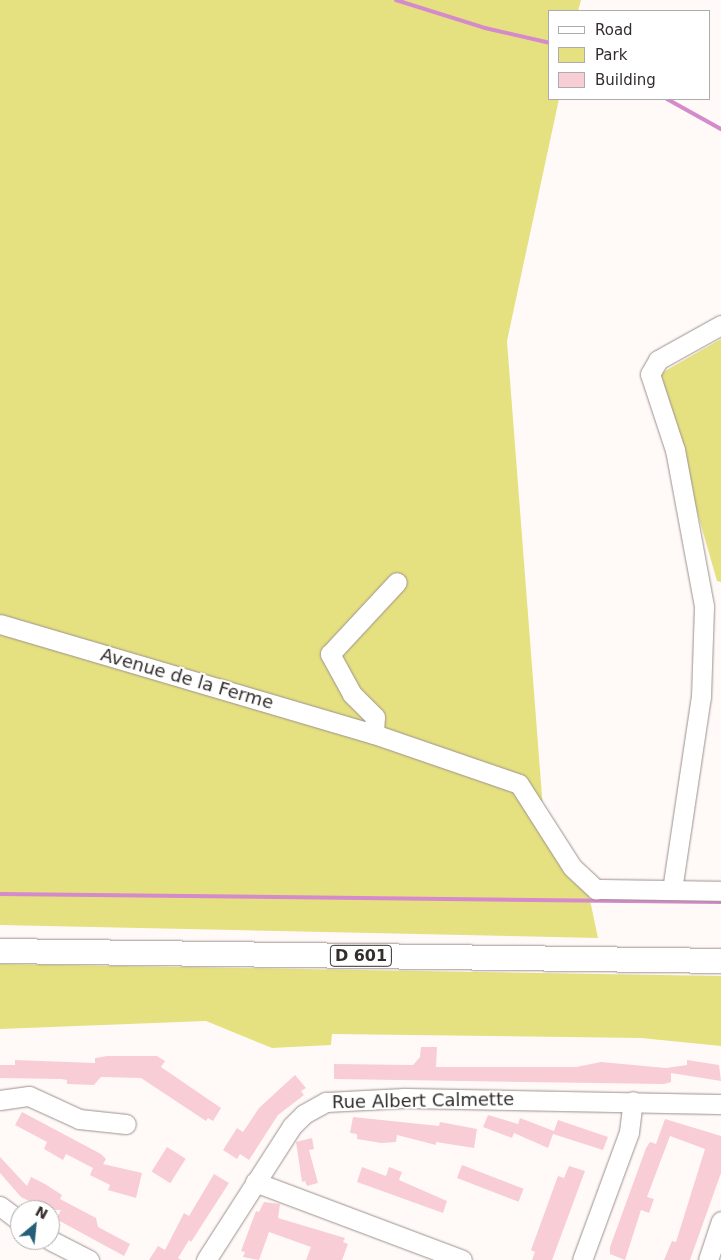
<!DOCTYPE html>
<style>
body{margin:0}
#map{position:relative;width:721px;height:1260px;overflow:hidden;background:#fffaf8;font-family:"DejaVu Sans",sans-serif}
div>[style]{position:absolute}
.green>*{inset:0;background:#e5e180}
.stream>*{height:4px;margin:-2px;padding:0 2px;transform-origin:2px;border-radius:2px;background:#d48acb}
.building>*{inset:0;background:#f8cdd6;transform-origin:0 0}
.roads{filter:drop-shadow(0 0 1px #9d918d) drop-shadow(0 0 1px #9d918d)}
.minor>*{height:19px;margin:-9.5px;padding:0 9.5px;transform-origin:9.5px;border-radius:9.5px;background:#fff}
.major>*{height:24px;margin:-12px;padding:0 12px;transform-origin:12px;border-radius:12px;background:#fff}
span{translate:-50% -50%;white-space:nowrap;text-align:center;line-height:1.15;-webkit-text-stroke:4px #fff;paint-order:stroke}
.shield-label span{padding:1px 4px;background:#fff;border:1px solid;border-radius:4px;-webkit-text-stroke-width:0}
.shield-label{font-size:16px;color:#332e2d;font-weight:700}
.street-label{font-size:18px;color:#332e2d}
.legend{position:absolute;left:548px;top:10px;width:162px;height:90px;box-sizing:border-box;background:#fff;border:1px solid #adabab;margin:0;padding:6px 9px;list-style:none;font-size:15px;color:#332e2d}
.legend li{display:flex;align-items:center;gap:10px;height:25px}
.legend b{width:25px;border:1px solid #adabab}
.north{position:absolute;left:10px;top:1200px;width:50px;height:50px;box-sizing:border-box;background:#fff;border:1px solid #adabab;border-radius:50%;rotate:28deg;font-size:14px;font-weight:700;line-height:20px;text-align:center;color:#332e2d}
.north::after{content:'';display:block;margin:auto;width:18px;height:22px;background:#245e77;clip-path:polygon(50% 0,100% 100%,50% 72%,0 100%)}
</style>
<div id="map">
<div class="green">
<i style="clip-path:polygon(0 0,581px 0,578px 11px,550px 11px,550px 99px,559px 99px,507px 341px,543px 809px,585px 876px,598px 938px,0 925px)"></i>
<i style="clip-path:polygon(721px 339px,721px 582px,717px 581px,658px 375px)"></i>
<i style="clip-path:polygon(0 964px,721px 976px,721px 1046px,641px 1038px,332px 1034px,331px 1045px,272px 1048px,206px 1021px,0 1029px)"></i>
</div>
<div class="stream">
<i style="left:396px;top:0;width:93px;rotate:17.5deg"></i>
<i style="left:485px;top:28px;width:67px;rotate:13deg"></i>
<i style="left:667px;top:99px;width:62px;rotate:29.1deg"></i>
<i style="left:0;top:894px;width:721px;rotate:0.64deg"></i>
</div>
<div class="building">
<i style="clip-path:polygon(421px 1047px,437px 1047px,436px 1067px,576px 1067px,601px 1062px,666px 1068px,687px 1065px,687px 1060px,719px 1065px,721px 1081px,671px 1073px,671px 1082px,664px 1084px,334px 1079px,334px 1064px,413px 1065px,420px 1057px)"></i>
<i style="clip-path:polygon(107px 1056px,157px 1056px,165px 1061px,161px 1067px,221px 1108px,213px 1121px,208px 1118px,206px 1121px,141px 1078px,101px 1077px,94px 1085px,67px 1084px,67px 1080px,61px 1079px,0 1078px,0 1065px,15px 1065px,15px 1060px,95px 1063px,95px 1058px)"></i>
<i style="clip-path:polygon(295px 1075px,306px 1088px,301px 1091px,304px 1095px,278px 1115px,249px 1160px,240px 1154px,237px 1159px,223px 1150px,237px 1128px,243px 1132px,259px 1108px)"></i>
<i style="clip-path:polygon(22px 1112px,101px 1154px,106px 1159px,103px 1164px,142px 1173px,136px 1198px,108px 1190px,110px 1185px,90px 1175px,93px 1168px,66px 1154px,63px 1160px,44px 1149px,47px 1142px,15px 1125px)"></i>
<i style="clip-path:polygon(488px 1115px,518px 1124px,520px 1118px,554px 1131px,558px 1120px,608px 1137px,603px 1150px,553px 1134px,548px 1148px,514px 1133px,512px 1138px,483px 1127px)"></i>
<i style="clip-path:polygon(353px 1117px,439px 1126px,440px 1122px,477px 1129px,474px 1148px,436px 1142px,436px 1145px,397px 1135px,396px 1142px,381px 1143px,357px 1139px,357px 1134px,350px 1133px)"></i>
<i style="clip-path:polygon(665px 1119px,721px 1136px,721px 1173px,690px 1260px,664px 1260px,672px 1241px,676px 1242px,705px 1149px,670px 1136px,647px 1197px,654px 1199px,649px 1213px,641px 1210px,625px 1260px,610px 1254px,610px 1247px,646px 1148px,650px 1142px,656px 1144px)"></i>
<i style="clip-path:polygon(312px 1138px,314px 1149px,309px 1150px,318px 1183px,307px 1186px,305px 1181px,302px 1182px,296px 1142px)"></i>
<i style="left:167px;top:1147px;width:22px;height:29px;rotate:32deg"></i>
<i style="clip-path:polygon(0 1157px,27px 1186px,31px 1177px,45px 1184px,62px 1195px,60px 1199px,96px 1218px,98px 1227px,130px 1244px,124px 1256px,56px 1219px,61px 1210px,46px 1210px,21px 1197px,0 1173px)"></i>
<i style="left:462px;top:1165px;width:66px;height:14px;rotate:21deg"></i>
<i style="clip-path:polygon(569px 1166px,585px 1171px,552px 1260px,532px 1260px,535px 1252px,531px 1250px,558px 1176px,564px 1178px)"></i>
<i style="clip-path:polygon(362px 1167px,386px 1176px,389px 1167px,402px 1172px,399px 1180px,447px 1201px,443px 1213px,357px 1182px)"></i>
<i style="clip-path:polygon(214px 1174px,229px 1183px,191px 1242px,189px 1240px,178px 1258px,181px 1260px,149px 1260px,158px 1246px,165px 1250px,184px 1213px,189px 1216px)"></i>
<i style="clip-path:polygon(264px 1202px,280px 1204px,278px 1218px,345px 1238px,343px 1242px,348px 1244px,342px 1260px,306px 1260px,311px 1247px,269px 1232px,259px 1260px,243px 1257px,245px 1252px,241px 1251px,256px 1211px,259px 1212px)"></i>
</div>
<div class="roads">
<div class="minor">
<i style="left:0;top:624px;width:390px;rotate:16.4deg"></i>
<i style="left:374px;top:734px;width:153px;rotate:19deg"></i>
<i style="left:519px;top:784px;width:98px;rotate:57.4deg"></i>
<i style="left:572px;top:867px;width:33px;rotate:43deg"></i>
<i style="left:596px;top:889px;width:125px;rotate:0.9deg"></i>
<i style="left:374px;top:734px;width:17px;rotate:-87deg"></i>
<i style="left:375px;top:717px;width:33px;rotate:-135deg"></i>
<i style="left:352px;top:694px;width:46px;rotate:-118.8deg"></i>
<i style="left:330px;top:654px;width:98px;rotate:-47.1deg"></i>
<i style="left:672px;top:890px;width:195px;rotate:-81.5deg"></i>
<i style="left:701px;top:697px;width:91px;rotate:-88.1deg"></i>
<i style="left:704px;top:606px;width:159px;rotate:-100.5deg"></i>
<i style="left:675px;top:450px;width:80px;rotate:-108.2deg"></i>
<i style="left:650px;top:374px;width:16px;rotate:-60deg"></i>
<i style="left:658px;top:360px;width:72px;rotate:-29.1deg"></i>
<i style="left:0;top:1100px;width:29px;rotate:-8deg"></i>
<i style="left:29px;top:1096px;width:55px;rotate:24.7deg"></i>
<i style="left:79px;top:1119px;width:47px;rotate:6.1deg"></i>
<i style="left:255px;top:1182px;width:221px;rotate:20.6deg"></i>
<i style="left:0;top:1206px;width:25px;rotate:37deg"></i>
<i style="left:50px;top:1240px;width:44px;rotate:27.1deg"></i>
<i style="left:206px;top:1260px;width:159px;rotate:-57.3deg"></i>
<i style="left:292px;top:1126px;width:17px;rotate:-45deg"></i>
<i style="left:304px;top:1114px;width:25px;rotate:-29deg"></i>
<i style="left:326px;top:1102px;width:78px;rotate:-2.9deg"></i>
<i style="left:404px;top:1098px;width:317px;rotate:1.1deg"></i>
<i style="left:582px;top:1260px;width:136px;rotate:-69.8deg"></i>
<i style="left:629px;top:1132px;width:31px;rotate:-83deg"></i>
<i style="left:708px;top:1260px;width:41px;rotate:-71.6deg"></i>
</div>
<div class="major">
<i style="left:0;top:951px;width:721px;rotate:0.79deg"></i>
</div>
</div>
<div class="shield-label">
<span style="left:361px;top:956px">D 601</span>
</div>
<div class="street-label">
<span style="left:187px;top:679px;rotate:16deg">Avenue de la Ferme</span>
<span style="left:423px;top:1101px;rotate:-1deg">Rue Albert Calmette</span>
</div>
<ul class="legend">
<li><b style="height:6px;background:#fff"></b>Road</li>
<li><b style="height:14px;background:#e5e180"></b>Park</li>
<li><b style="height:14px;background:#f8cdd6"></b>Building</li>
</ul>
<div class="north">N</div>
</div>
